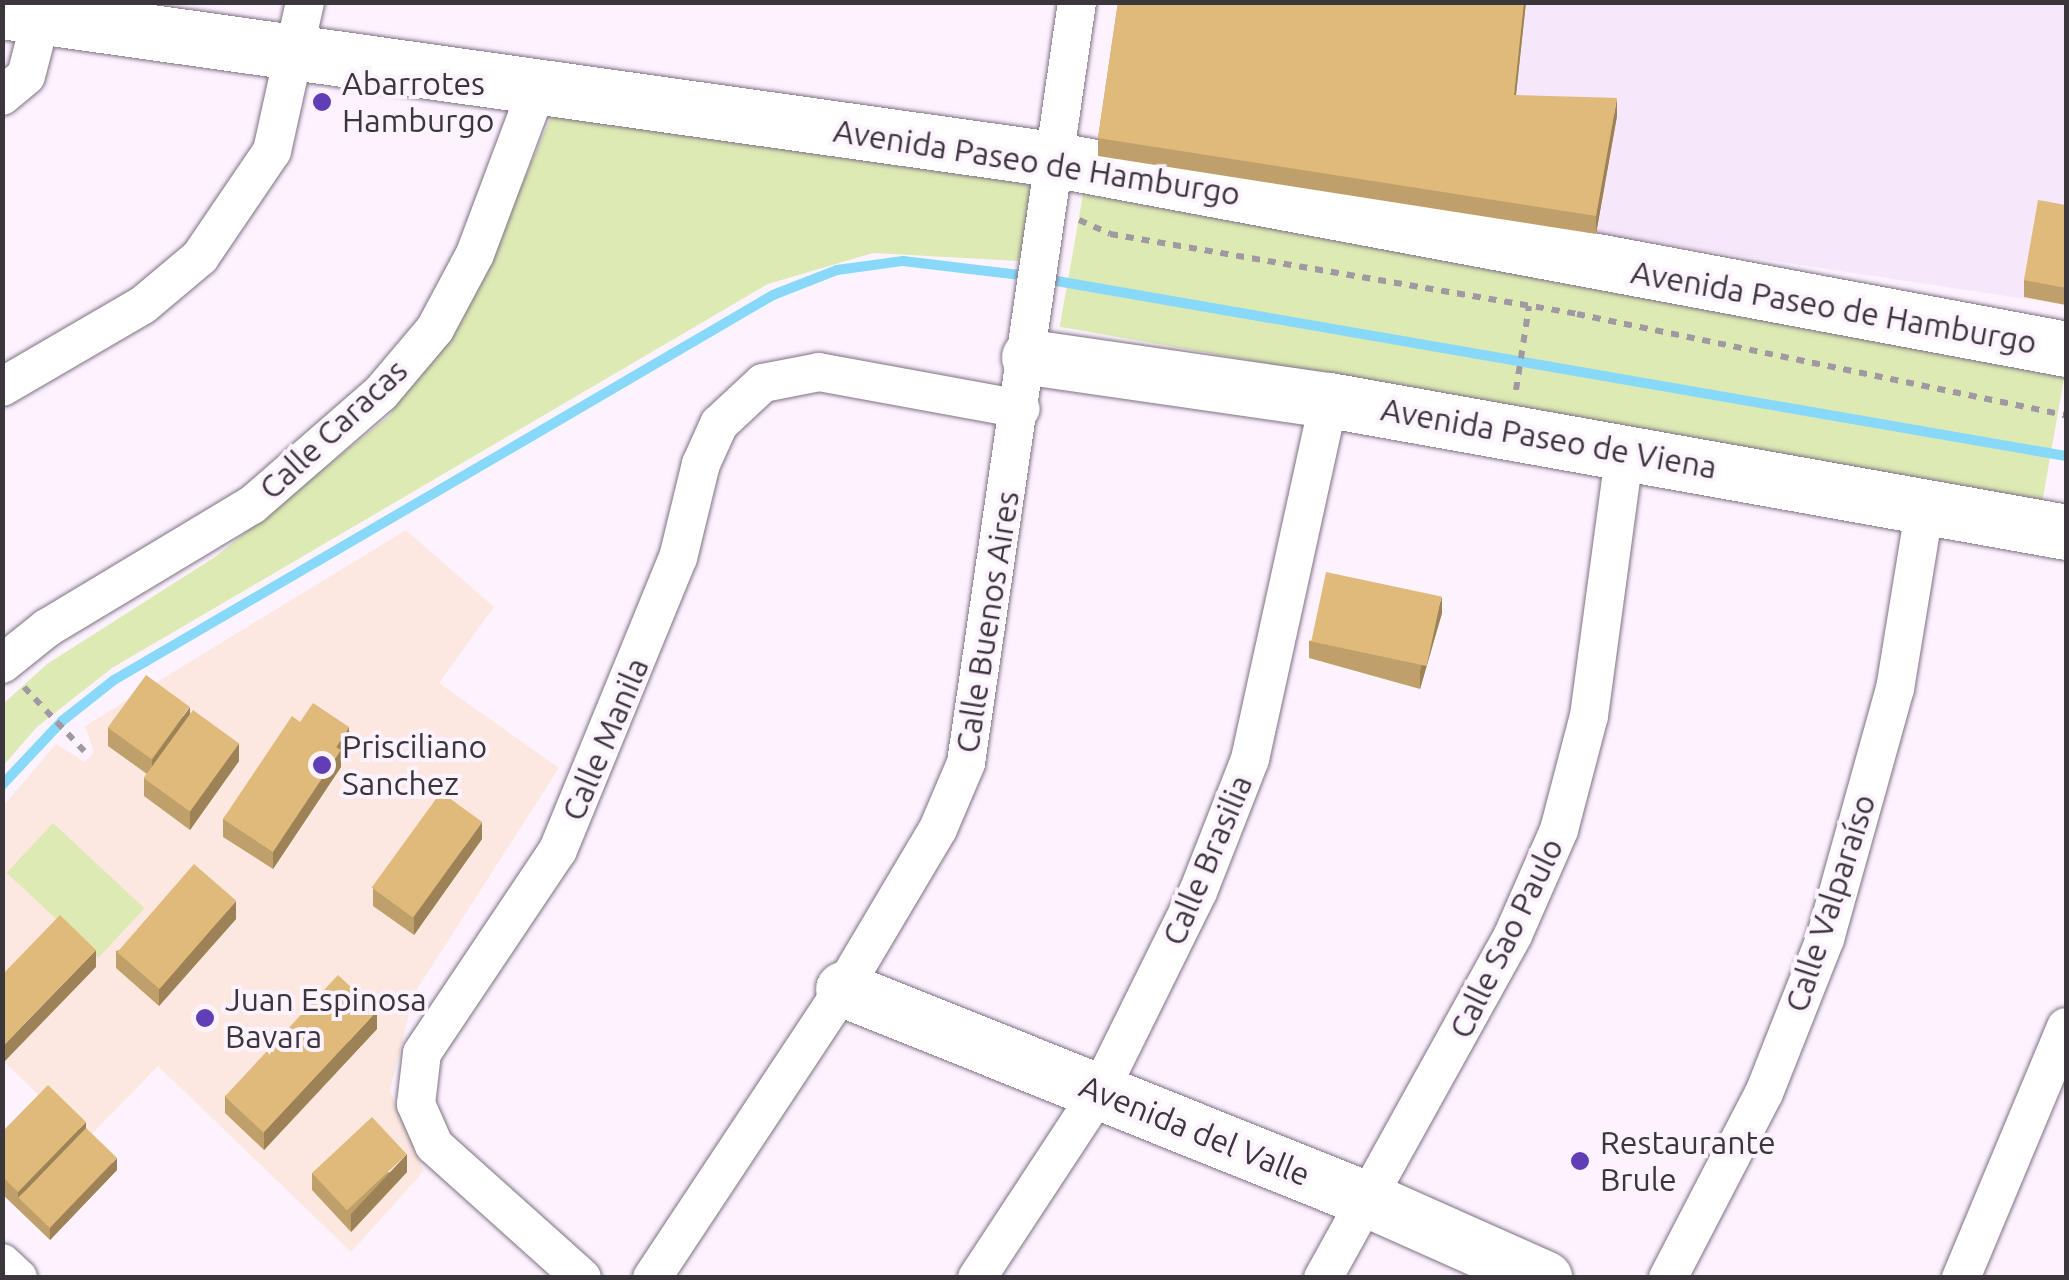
<!DOCTYPE html>
<meta charset="utf-8">
<style>
body{margin:0}
#map{position:relative;width:2069px;height:1280px;overflow:hidden;background:#fdf3ff;font-family:Ubuntu,sans-serif}
div>[style]{position:absolute}
.industrial>*{inset:0;background:#f6e7fa}
.education>*{inset:0;background:#fce8e1}
.green>*{inset:0;background:#ddeab4;transform-origin:0 0}
.stream>*{height:10px;margin:-5px;padding:0 5px;transform-origin:5px;border-radius:5px;background:#88d9f9}
.path>*{height:6px;margin-top:-3px;transform-origin:0;background:repeating-linear-gradient(90deg,#a199a2 0 8px,transparent 0 16px)}
.roads{filter:drop-shadow(0 0 2px #7f7182) drop-shadow(0 0 2px #7f7182)}
.street>*{height:38px;margin:-19px;padding:0 19px;transform-origin:19px;border-radius:19px;background:#fff}
.secondary>*{height:55px;margin:-27.5px;padding:0 27.5px;transform-origin:27.5px;border-radius:27.5px;background:#fff}
.wall>*{inset:0;background:#c0a06a}
.shaded-wall>*{inset:0;background:#9c8256}
.building>*{inset:0;background:#dfba7b;transform-origin:0 0}
.dots>*{width:28px;height:28px;translate:-50% -50%;box-sizing:border-box;border:5px solid #fdf3ff;border-radius:50%}
span{translate:-50% -50%;white-space:nowrap;text-align:center;line-height:1.15;-webkit-text-stroke:8px #fdf3ff;paint-order:stroke}
.poi-label{font-size:32px;color:#3b353c}
.left{translate:0 -50%;text-align:left}
.street-label{font-size:32px;color:#3b353c}
.frame{position:absolute;inset:0;border:5px solid #3b353c;pointer-events:none}
</style>
<div id="map">
<div class="industrial">
<i style="clip-path:polygon(1121px 3px,2066px 3px,2066px 305px,1596px 234px)"></i>
</div>
<div class="education">
<i style="clip-path:polygon(406px 530px,494px 607px,439px 683px,559px 768px,414px 994px,390px 1091px,424px 1171px,351px 1252px,158px 1066px,86px 1140px,3px 1061px,3px 806px,56px 744px,85px 762px,94px 752px,85px 726px)"></i>
</div>
<div class="green">
<i style="clip-path:polygon(558px 101px,1037px 169px,1019px 261px,873px 253px,768px 284px,112px 668px,37px 727px,3px 766px,3px 704px,47px 664px,215px 557px,389px 416px,493px 251px)"></i>
<i style="left:1084px;top:189px;width:998px;height:140px;rotate:10deg"></i>
<i style="left:53px;top:823px;width:125px;height:68px;rotate:43deg"></i>
</div>
<div class="stream">
<i style="left:1045px;top:279px;width:1036px;rotate:9.84deg"></i>
<i style="left:2px;top:785px;width:88px;rotate:-46.8deg"></i>
<i style="left:62px;top:721px;width:66px;rotate:-38.3deg"></i>
<i style="left:114px;top:680px;width:763px;rotate:-30.29deg"></i>
<i style="left:773px;top:295px;width:69px;rotate:-21.3deg"></i>
<i style="left:837px;top:270px;width:67px;rotate:-7.8deg"></i>
<i style="left:903px;top:261px;width:127px;rotate:6.8deg"></i>
</div>
<div class="path">
<i style="left:1079px;top:220px;width:34px;rotate:24deg"></i>
<i style="left:1110px;top:234px;width:474px;rotate:9.7deg"></i>
<i style="left:1577px;top:314px;width:499px;rotate:11.7deg"></i>
<i style="left:1516px;top:390px;width:85px;rotate:-81.2deg"></i>
<i style="left:24px;top:687px;width:88px;rotate:46.8deg"></i>
</div>
<div class="roads">
<div class="street">
<i style="left:2px;top:96px;width:31px;rotate:-40deg"></i>
<i style="left:26px;top:76px;width:60px;rotate:-75.5deg"></i>
<i style="left:2px;top:387px;width:163px;rotate:-30.2deg"></i>
<i style="left:143px;top:305px;width:75px;rotate:-40.1deg"></i>
<i style="left:200px;top:257px;width:128px;rotate:-55.8deg"></i>
<i style="left:272px;top:151px;width:153px;rotate:-77.5deg"></i>
<i style="left:2px;top:664px;width:58px;rotate:-38.7deg"></i>
<i style="left:47px;top:628px;width:239px;rotate:-31deg"></i>
<i style="left:252px;top:505px;width:171px;rotate:-41deg"></i>
<i style="left:381px;top:393px;width:84px;rotate:-49.8deg"></i>
<i style="left:435px;top:329px;width:85px;rotate:-61.9deg"></i>
<i style="left:475px;top:254px;width:179px;rotate:-69.4deg"></i>
<i style="left:2px;top:1263px;width:22px;rotate:43deg"></i>
<i style="left:582px;top:1278px;width:199px;rotate:-138.1deg"></i>
<i style="left:434px;top:1145px;width:45px;rotate:-113.7deg"></i>
<i style="left:416px;top:1104px;width:51px;rotate:-83.3deg"></i>
<i style="left:422px;top:1053px;width:244px;rotate:-56.2deg"></i>
<i style="left:558px;top:850px;width:316px;rotate:-67.7deg"></i>
<i style="left:678px;top:558px;width:97px;rotate:-76.3deg"></i>
<i style="left:701px;top:464px;width:44px;rotate:-65.8deg"></i>
<i style="left:719px;top:424px;width:60px;rotate:-43deg"></i>
<i style="left:763px;top:383px;width:57px;rotate:-11.1deg"></i>
<i style="left:819px;top:372px;width:205px;rotate:10.4deg"></i>
<i style="left:652px;top:1278px;width:346px;rotate:-56.5deg"></i>
<i style="left:843px;top:989px;width:186px;rotate:-59.3deg"></i>
<i style="left:938px;top:829px;width:72px;rotate:-67deg"></i>
<i style="left:966px;top:763px;width:769px;rotate:-81.7deg"></i>
<i style="left:977px;top:1278px;width:222px;rotate:-56.7deg"></i>
<i style="left:1099px;top:1092px;width:223px;rotate:-63.7deg"></i>
<i style="left:1198px;top:892px;width:143px;rotate:-68.6deg"></i>
<i style="left:1250px;top:759px;width:368px;rotate:-77.6deg"></i>
<i style="left:1323px;top:1278px;width:392px;rotate:-61deg"></i>
<i style="left:1513px;top:935px;width:115px;rotate:-66.3deg"></i>
<i style="left:1559px;top:830px;width:118px;rotate:-75.3deg"></i>
<i style="left:1589px;top:716px;width:267px;rotate:-82.3deg"></i>
<i style="left:1668px;top:1278px;width:208px;rotate:-62.6deg"></i>
<i style="left:1764px;top:1093px;width:166px;rotate:-68.4deg"></i>
<i style="left:1825px;top:939px;width:260px;rotate:-74.4deg"></i>
<i style="left:1895px;top:689px;width:185px;rotate:-80.7deg"></i>
<i style="left:1961px;top:1278px;width:272px;rotate:-67.3deg"></i>
</div>
<div class="secondary">
<i style="left:2px;top:11px;width:1060px;rotate:8.02deg"></i>
<i style="left:1052px;top:159px;width:1032px;rotate:10.61deg"></i>
<i style="left:1029px;top:357px;width:303px;rotate:8.2deg"></i>
<i style="left:1329px;top:400px;width:749px;rotate:10.15deg"></i>
<i style="left:843px;top:989px;width:567px;rotate:21.86deg"></i>
<i style="left:1369px;top:1200px;width:192px;rotate:24deg"></i>
</div>
</div>
<div class="wall">
<i style="clip-path:polygon(1118px 2px,1526px 2px,1516px 95px,1617px 116px,1596px 234px,1098px 156px,1098px 138px)"></i>
<i style="clip-path:polygon(2066px 205px,2066px 305px,2024px 297px,2024px 280px)"></i>
<i style="clip-path:polygon(1442px 613px,1420px 689px,1309px 658px,1309px 641px)"></i>
<i style="clip-path:polygon(190px 715px,239px 761px,190px 830px,144px 796px,144px 778px,147px 774px,108px 746px,108px 728px)"></i>
<i style="clip-path:polygon(300px 722px,349px 745px,341px 756px,341px 767px,273px 869px,223px 837px,223px 819px)"></i>
<i style="clip-path:polygon(482px 839px,414px 935px,373px 906px,373px 888px)"></i>
<i style="clip-path:polygon(236px 919px,159px 1006px,116px 968px,116px 951px)"></i>
<i style="clip-path:polygon(377px 1029px,264px 1150px,225px 1113px,225px 1096px)"></i>
<i style="clip-path:polygon(86px 1128px,117px 1170px,50px 1240px,2px 1194px,2px 1132px)"></i>
<i style="clip-path:polygon(407px 1172px,351px 1232px,312px 1190px,312px 1173px)"></i>
</div>
<div class="shaded-wall">
<i style="clip-path:polygon(1524px 2px,1526px 2px,1514px 113px,1514px 95px)"></i>
<i style="clip-path:polygon(1617px 98px,1617px 116px,1596px 234px,1596px 216px)"></i>
<i style="clip-path:polygon(1442px 596px,1442px 613px,1420px 689px,1420px 671px)"></i>
<i style="clip-path:polygon(190px 707px,190px 724px,152px 777px,152px 760px)"></i>
<i style="clip-path:polygon(349px 727px,349px 745px,341px 756px,341px 767px,273px 869px,273px 852px)"></i>
<i style="clip-path:polygon(239px 743px,239px 761px,190px 830px,190px 812px)"></i>
<i style="clip-path:polygon(482px 822px,482px 839px,414px 935px,414px 917px)"></i>
<i style="clip-path:polygon(236px 901px,236px 919px,159px 1006px,159px 988px)"></i>
<i style="clip-path:polygon(96px 950px,96px 967px,4px 1062px,4px 1045px)"></i>
<i style="clip-path:polygon(377px 1011px,377px 1029px,264px 1150px,264px 1132px)"></i>
<i style="clip-path:polygon(86px 1122px,86px 1140px,18px 1197px,18px 1209px,18px 1192px)"></i>
<i style="clip-path:polygon(407px 1154px,407px 1172px,351px 1232px,351px 1214px)"></i>
<i style="clip-path:polygon(117px 1158px,117px 1170px,50px 1240px,50px 1228px)"></i>
</div>
<div class="building">
<i style="clip-path:polygon(1118px 2px,1524px 2px,1514px 95px,1617px 98px,1596px 216px,1098px 138px)"></i>
<i style="clip-path:polygon(2038px 200px,2066px 205px,2066px 288px,2024px 280px)"></i>
<i style="left:1326px;top:572px;width:118px;height:71px;rotate:12deg"></i>
<i style="left:146px;top:675px;width:54px;height:65px;rotate:36deg"></i>
<i style="clip-path:polygon(313px 703px,349px 727px,336px 747px,341px 750px,273px 852px,223px 819px,292px 716px,300px 722px)"></i>
<i style="left:193px;top:710px;width:57px;height:84px;rotate:36deg"></i>
<i style="left:441px;top:792px;width:51px;height:118px;rotate:36deg"></i>
<i style="left:194px;top:864px;width:56px;height:117px;rotate:41deg"></i>
<i style="clip-path:polygon(60px 915px,96px 950px,4px 1045px,2px 1043px,2px 975px)"></i>
<i style="left:338px;top:975px;width:53px;height:166px;rotate:43deg"></i>
<i style="clip-path:polygon(48px 1085px,86px 1122px,18px 1192px,2px 1176px,2px 1132px)"></i>
<i style="left:372px;top:1117px;width:51px;height:82px;rotate:47deg"></i>
<i style="left:86px;top:1128px;width:43px;height:97px;rotate:44deg"></i>
</div>
<div class="dots">
<i style="left:322px;top:102px;background:#613eb6"></i>
<i style="left:322px;top:765px;background:#613eb6"></i>
<i style="left:205px;top:1018px;background:#613eb6"></i>
<i style="left:1580px;top:1161px;background:#613eb6"></i>
</div>
<div class="poi-label">
<span class="left" style="left:342px;top:102px">Abarrotes<br>Hamburgo</span>
<span class="left" style="left:342px;top:765px">Prisciliano<br>Sanchez</span>
<span class="left" style="left:225px;top:1018px">Juan Espinosa<br>Bavara</span>
<span class="left" style="left:1600px;top:1161px">Restaurante<br>Brule</span>
</div>
<div class="street-label">
<span style="left:1037px;top:162px;rotate:9deg">Avenida Paseo de Hamburgo</span>
<span style="left:1834px;top:307px;rotate:10deg">Avenida Paseo de Hamburgo</span>
<span style="left:333px;top:429px;rotate:-43deg">Calle Caracas</span>
<span style="left:1549px;top:438px;rotate:10deg">Avenida Paseo de Viena</span>
<span style="left:987px;top:622px;rotate:-81deg">Calle Buenos Aires</span>
<span style="left:605px;top:739px;rotate:-67deg">Calle Manila</span>
<span style="left:1207px;top:860px;rotate:-67deg">Calle Brasilia</span>
<span style="left:1830px;top:903px;rotate:-72deg">Calle Valparaíso</span>
<span style="left:1506px;top:938px;rotate:-64deg">Calle Sao Paulo</span>
<span style="left:1195px;top:1130px;rotate:22deg">Avenida del Valle</span>
</div>
<div class="frame"></div>
</div>
